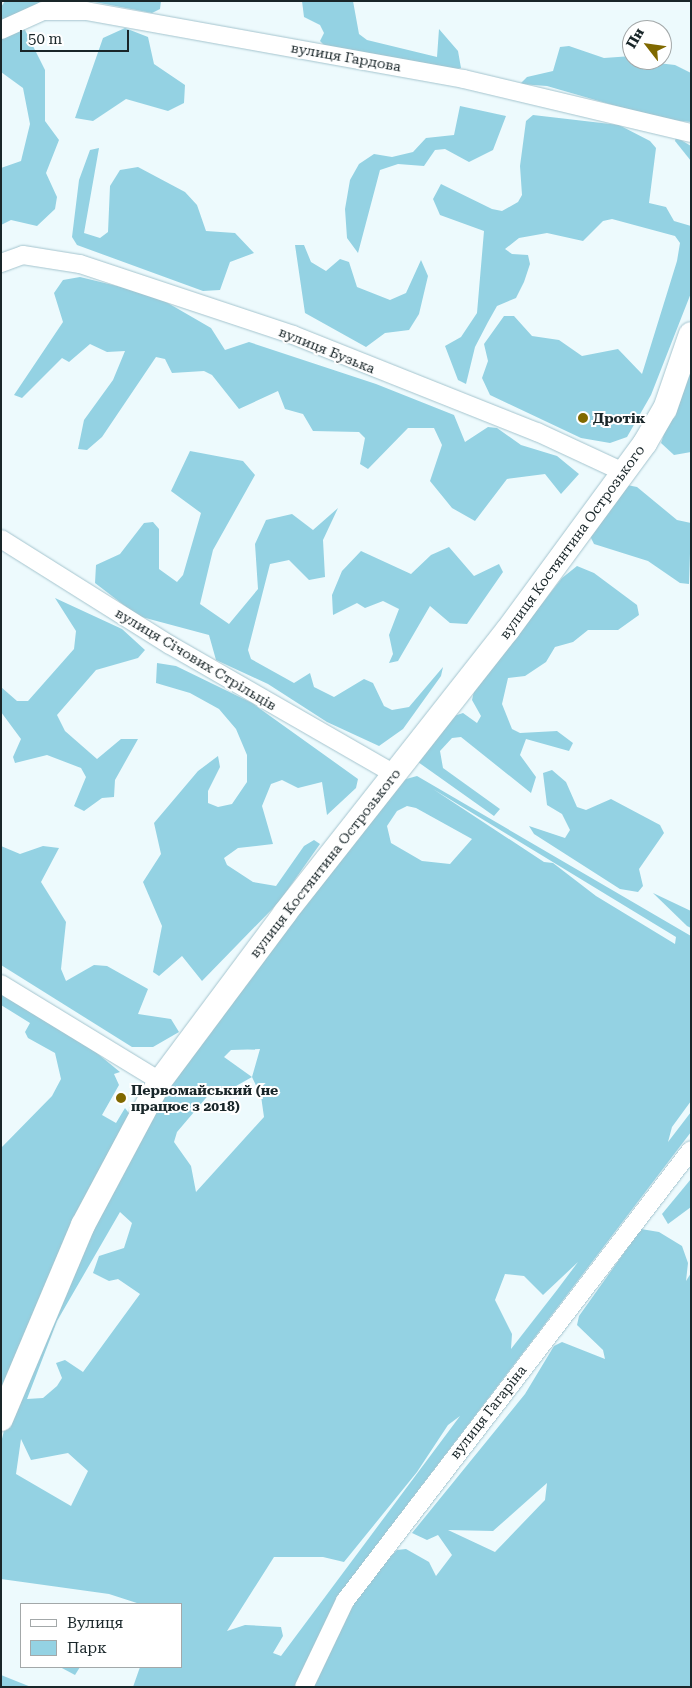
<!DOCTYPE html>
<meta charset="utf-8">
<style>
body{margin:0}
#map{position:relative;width:692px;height:1688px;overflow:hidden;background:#edfafd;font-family:"Roboto Serif",serif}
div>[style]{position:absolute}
.green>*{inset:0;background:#94d2e3}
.roads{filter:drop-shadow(0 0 1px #a4c4ce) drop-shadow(0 0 1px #a4c4ce)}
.street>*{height:18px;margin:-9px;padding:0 9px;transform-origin:9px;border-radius:9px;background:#fff}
.secondary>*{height:24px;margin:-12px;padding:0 12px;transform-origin:12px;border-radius:12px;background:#fff}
.dots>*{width:14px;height:14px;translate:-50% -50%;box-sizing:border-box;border:2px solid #fff;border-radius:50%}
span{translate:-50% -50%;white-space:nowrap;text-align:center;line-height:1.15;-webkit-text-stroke:4px #fff;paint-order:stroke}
.street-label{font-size:14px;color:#192629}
.poi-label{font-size:14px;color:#192629;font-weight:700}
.left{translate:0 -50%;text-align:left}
.frame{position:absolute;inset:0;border:2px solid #192629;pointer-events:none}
.legend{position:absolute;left:20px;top:1603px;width:162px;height:65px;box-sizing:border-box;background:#fff;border:1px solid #a3a8a9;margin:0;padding:6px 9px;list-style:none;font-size:15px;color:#192629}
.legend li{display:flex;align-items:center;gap:10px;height:25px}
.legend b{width:25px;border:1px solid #a3a8a9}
.north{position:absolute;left:622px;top:20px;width:50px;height:50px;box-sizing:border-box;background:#fff;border:1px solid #a3a8a9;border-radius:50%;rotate:300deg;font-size:14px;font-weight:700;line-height:20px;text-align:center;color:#192629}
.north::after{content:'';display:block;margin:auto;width:18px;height:22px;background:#806900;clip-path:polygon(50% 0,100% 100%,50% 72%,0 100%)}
.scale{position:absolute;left:20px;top:30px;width:109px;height:22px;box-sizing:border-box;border:2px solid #192629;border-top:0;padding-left:6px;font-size:15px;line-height:18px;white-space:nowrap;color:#192629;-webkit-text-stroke:4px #fff;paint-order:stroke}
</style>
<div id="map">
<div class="green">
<i style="clip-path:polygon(5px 1px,44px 1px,24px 28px,45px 70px,45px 121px,59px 140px,46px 173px,57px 197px,55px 209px,37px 226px,11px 220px,1px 225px,1px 168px,21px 161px,30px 124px,23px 88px,1px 72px,1px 7px)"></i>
<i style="clip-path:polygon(89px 1px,161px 1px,160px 9px,152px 13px)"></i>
<i style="clip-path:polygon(302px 1px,353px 1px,359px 34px,367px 40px,437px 57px,439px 29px,458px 51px,461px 68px,447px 72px,326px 47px,320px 41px,324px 33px,320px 25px,304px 17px)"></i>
<i style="clip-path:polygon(125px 28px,148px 37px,154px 64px,185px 85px,184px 103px,168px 111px,126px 99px,93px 121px,75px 118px,103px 38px)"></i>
<i style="clip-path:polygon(569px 46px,604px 58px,632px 56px,632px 60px,675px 65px,691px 73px,691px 122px,661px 119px,547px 86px,520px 84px,527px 77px,553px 71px,560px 47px)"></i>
<i style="clip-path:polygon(460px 106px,506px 116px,493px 150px,469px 162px,445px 149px,435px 150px,424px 166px,398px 164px,380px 170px,358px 253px,347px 238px,345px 209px,350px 180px,359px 164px,374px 154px,392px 157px,413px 152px,426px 138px,454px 135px)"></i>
<i style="clip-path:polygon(533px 115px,619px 125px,650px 141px,656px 148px,649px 203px,666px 207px,674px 221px,691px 226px,691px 293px,651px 395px,627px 437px,610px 443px,581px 438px,490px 395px,482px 378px,488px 361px,484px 344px,504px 316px,514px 316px,532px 336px,559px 340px,582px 356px,618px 349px,642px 374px,677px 261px,680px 243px,675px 236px,612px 219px,603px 221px,583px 241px,547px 233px,519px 238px,505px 249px,512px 254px,528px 255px,530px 264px,524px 282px,516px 298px,497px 306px,488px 322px,475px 347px,466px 384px,458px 380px,445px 346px,461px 337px,477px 313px,484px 231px,440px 215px,433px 199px,441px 184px,492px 209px,502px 211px,518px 202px,522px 195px,520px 166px,526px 121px)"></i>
<i style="clip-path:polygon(676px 137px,691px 146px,691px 161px,675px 141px)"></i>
<i style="clip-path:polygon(99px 148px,84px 233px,100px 238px,108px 232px,110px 186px,120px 170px,138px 167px,185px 192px,197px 205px,206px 231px,235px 233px,254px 253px,230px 262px,220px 290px,203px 291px,77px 245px,72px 237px,79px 180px,90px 150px)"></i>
<i style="clip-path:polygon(295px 245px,304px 245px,311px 262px,326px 271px,340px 259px,349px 262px,357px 287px,390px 300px,406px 293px,421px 260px,428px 276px,419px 314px,409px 330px,385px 333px,366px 347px,305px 313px)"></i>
<i style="clip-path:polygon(80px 277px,154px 295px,211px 328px,225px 350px,249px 342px,376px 384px,454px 415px,465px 442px,488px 427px,497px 428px,521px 445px,557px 456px,579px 474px,561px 494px,545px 474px,507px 479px,475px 521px,452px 508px,430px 481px,442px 445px,434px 428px,408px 428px,368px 469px,360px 464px,365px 438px,359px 432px,313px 431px,303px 414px,285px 409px,278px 391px,239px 409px,212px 375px,204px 371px,172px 373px,165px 359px,156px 357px,102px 437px,87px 450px,78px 449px,84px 420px,113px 380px,125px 351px,107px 352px,90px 344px,69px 362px,62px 358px,22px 398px,14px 395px,63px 322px,54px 293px,63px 280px)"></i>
<i style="clip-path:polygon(691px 369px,691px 452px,674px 455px,661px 443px,675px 400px)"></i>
<i style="clip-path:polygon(190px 451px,243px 461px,255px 475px,213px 550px,200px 604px,229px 624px,258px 589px,255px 544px,266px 520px,292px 514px,313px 530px,338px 508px,323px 540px,325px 577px,309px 580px,289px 560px,270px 564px,248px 650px,251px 659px,294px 683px,310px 673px,314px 687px,334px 697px,364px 679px,373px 683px,384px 706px,392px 710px,409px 707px,443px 667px,441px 676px,403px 729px,379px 746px,327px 722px,268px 684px,216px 660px,209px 635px,138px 616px,95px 583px,96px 565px,120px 554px,144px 523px,153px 522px,159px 529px,159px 569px,177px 582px,183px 575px,201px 513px,171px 491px)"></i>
<i style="clip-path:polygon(627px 485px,637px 487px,677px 520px,691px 523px,689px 584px,680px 583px,648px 561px,594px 544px,590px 536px)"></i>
<i style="clip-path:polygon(449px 547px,474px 576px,499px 564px,503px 572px,467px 624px,450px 623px,430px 606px,398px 661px,389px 663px,393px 654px,389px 635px,399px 609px,383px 601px,365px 608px,357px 603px,333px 615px,332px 595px,342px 571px,361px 551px,411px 574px,431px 555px)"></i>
<i style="clip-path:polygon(577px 566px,594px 573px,637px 605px,639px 615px,618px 630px,588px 630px,573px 642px,555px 647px,546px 662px,525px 676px,508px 678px,502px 704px,512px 729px,520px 733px,557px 731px,573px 743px,569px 751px,526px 739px,520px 755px,536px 777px,531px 793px,461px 737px,452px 738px,440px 751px,443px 768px,500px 809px,494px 816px,418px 762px,454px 716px,463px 713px,477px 723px,481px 716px,472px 700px,474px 691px,562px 578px)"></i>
<i style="clip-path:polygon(55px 598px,122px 629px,145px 650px,138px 658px,96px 670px,57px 715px,65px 731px,97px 759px,121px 739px,138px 739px,115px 780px,114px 797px,102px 798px,84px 811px,74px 806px,86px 777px,81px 768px,47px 755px,15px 763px,13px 757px,21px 739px,1px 712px,1px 687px,17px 701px,28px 701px,74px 649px,76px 631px)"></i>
<i style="clip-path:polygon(157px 663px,176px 666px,252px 703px,358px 779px,356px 788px,327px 815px,322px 782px,298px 788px,282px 780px,271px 784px,262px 806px,273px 844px,238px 848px,224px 858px,227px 865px,253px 882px,276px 886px,304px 846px,314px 840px,320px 844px,279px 902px,202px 981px,182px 956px,159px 976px,153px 972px,162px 926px,143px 882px,161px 854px,154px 823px,198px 771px,218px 756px,220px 767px,208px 791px,208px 803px,218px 807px,232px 804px,247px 782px,247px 755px,236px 729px,219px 709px,190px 693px,156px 683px)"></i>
<i style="clip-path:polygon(552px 770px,566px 782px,577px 807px,586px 810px,611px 799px,660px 825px,664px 833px,639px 869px,643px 886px,638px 892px,620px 889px,534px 834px,529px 826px,565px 838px,570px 830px,562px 814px,547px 805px,543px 773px)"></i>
<i style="clip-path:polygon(evenodd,417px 776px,691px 936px,691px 1101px,672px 1127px,668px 1142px,691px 1112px,691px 1132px,353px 1576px,296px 1687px,133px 1687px,140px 1667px,181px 1667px,181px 1604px,140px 1604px,109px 1594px,1px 1579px,1px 1443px,8px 1414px,51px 1309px,164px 1080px,399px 781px,417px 776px,433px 789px,676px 937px,675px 944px,596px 896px,553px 863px,544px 862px,433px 789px,417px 776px,407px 806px,416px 808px,472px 839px,450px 864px,422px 861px,391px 843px,387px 826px,397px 811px,407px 806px,417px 776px,260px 1049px,252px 1077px,224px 1057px,231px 1050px,260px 1049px,417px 776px,252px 1077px,261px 1096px,264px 1117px,196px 1192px,191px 1166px,174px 1142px,177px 1132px,211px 1092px,229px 1090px,252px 1077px,417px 776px,120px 1212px,132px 1223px,124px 1248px,99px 1256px,93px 1273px,109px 1281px,118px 1279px,140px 1294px,83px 1372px,65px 1360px,56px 1363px,62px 1378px,57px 1386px,43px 1398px,27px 1399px,57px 1321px,120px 1212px,417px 776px,578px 1262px,557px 1290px,511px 1349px,512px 1334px,495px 1300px,505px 1274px,524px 1276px,543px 1295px,578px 1262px,417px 776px,460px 1416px,281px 1656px,273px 1653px,283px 1636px,281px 1627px,245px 1625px,227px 1631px,274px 1557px,323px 1557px,344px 1562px,417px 1472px,448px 1425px,460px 1416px,417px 776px,21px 1439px,31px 1460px,68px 1453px,88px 1471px,71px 1506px,16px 1474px,21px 1439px)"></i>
<i style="clip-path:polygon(1px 846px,20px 854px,43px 846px,59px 848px,41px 882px,66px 922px,61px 969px,66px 981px,94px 965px,107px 966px,148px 989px,138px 1014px,171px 1019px,179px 1032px,153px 1047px,132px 1047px,1px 965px)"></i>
<i style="clip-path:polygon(653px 893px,691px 911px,691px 928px,687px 926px)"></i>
<i style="clip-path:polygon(1px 990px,65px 1027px,120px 1072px,114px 1074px,119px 1085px,102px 1115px,116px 1123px,125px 1108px,131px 1116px,1px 1394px,1px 1148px,52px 1096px,61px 1079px,55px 1053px,28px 1038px,25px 1032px,30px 1023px,1px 1005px)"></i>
<i style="clip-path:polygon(691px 1179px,691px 1207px,668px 1224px,662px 1214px)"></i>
<i style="clip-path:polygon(evenodd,641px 1229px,659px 1232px,682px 1246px,688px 1263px,686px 1281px,691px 1273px,691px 1687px,313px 1687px,324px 1649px,372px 1575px,397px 1550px,406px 1549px,429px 1562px,436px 1576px,452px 1555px,438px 1535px,427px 1540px,412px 1533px,525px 1394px,554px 1346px,562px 1342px,605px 1359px,603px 1350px,577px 1325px,579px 1316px,641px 1229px,547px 1483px,545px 1500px,495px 1552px,448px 1530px,493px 1531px,547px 1483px)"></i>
<i style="clip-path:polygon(60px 1667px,80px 1667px,75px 1675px)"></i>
<i style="clip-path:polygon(1px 1675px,31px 1687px,1px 1687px)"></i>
</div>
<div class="roads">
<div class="street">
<i style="left:1px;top:30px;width:46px;rotate:-24.3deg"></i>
<i style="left:43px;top:11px;width:43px"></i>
<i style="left:86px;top:11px;width:384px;rotate:10.2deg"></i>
<i style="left:464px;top:79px;width:233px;rotate:13.4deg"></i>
<i style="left:1px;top:263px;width:23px;rotate:-20deg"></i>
<i style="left:23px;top:255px;width:58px;rotate:9deg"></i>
<i style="left:80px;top:264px;width:225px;rotate:18.4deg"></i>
<i style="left:293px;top:335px;width:263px;rotate:21.7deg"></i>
<i style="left:537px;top:432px;width:95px;rotate:24.9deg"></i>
<i style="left:1px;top:539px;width:199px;rotate:32.1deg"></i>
<i style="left:170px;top:645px;width:258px;rotate:29.9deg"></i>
<i style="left:1px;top:984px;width:186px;rotate:31.4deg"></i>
<i style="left:304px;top:1687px;width:95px;rotate:-64.5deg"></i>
<i style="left:345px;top:1601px;width:568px;rotate:-52.51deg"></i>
</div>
<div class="secondary">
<i style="left:1px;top:1419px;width:211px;rotate:-67.1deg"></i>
<i style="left:83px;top:1225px;width:163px;rotate:-61.9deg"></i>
<i style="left:160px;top:1081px;width:209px;rotate:-53.3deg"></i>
<i style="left:285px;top:913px;width:359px;rotate:-51.8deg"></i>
<i style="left:507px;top:631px;width:233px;rotate:-53.7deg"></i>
<i style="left:645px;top:443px;width:39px;rotate:-60deg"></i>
<i style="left:665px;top:409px;width:79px;rotate:-70.9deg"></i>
</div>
</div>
<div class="dots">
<i style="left:583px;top:418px;background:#806900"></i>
<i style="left:121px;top:1098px;background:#806900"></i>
</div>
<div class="street-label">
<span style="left:346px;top:57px;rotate:10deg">вулиця Гардова</span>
<span style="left:327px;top:350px;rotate:22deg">вулиця Бузька</span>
<span style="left:572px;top:542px;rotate:-54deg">вулиця Костянтина Острозького</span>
<span style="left:196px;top:659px;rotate:31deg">вулиця Січових Стрільців</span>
<span style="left:325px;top:863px;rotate:-52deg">вулиця Костянтина Острозького</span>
<span style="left:488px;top:1412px;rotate:-52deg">вулиця Гагаріна</span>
</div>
<div class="poi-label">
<span class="left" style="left:593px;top:418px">Дротік</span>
<span class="left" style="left:131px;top:1098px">Первомайський (не<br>працює з 2018)</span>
</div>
<div class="frame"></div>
<ul class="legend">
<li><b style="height:6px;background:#fff"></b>Вулиця</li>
<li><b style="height:14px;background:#94d2e3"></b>Парк</li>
</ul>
<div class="north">Пн</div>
<div class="scale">50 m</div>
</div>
